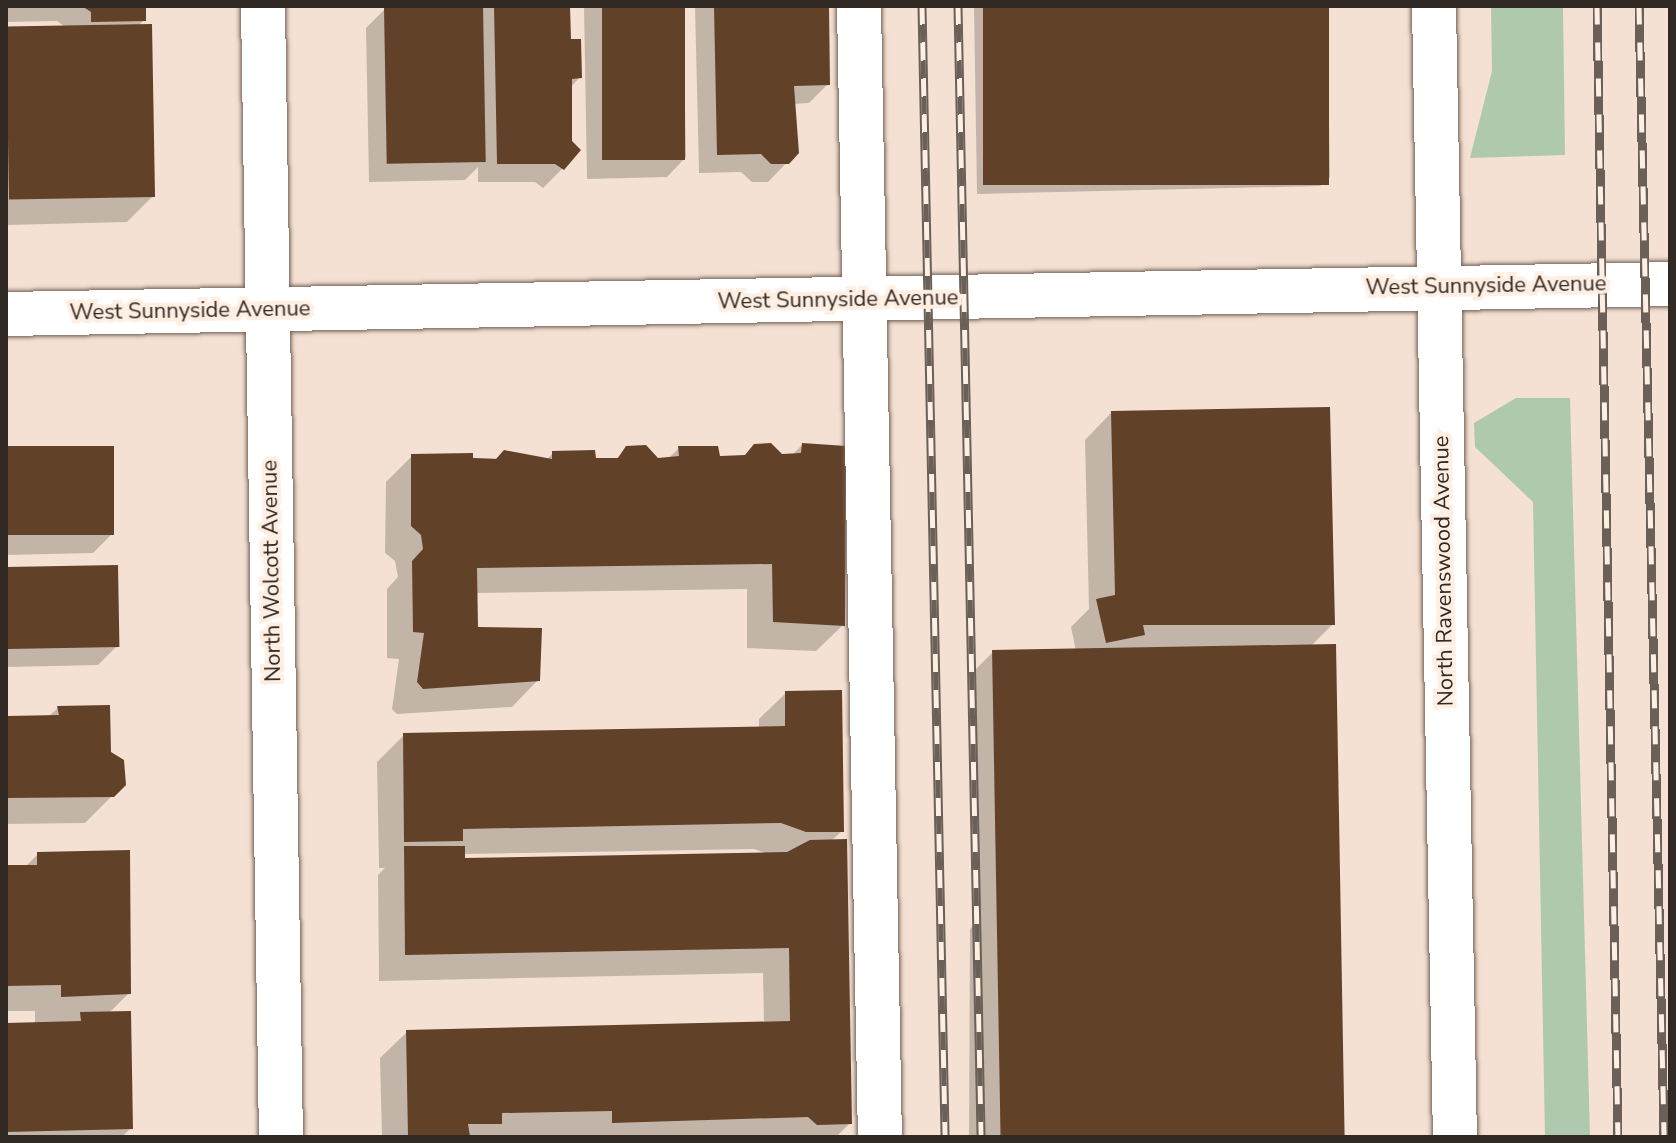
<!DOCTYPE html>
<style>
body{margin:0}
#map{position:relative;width:1676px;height:1143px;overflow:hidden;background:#f4e1d3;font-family:"Nunito Sans",sans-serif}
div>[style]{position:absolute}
.green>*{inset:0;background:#afc9af}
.shadow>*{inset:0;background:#0003}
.building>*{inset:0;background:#624129;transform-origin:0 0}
.roads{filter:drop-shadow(0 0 2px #716054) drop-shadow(0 0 2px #716054)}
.minor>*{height:44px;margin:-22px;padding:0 22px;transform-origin:22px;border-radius:22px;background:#fff}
.rail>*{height:9px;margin-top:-4.5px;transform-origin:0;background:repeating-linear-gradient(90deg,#ffefe3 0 18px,#6a6058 0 36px);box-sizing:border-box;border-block:2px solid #6a6058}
span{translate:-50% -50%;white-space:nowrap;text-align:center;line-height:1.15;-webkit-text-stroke:8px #ffefe3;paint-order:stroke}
.street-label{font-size:22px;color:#302924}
.frame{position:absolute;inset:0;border:8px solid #302924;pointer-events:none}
</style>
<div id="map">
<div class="green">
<i style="clip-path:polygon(1491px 6px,1563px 6px,1565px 155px,1470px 158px,1492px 71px)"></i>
<i style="clip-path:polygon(1516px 398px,1570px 398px,1590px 1137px,1545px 1137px,1533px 502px,1475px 447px,1474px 423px)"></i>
</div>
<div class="shadow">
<i style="clip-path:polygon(6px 6px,144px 6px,144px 20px,138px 26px,153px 196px,127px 222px,6px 225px,6px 29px,67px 28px,57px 21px,6px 22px)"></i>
<i style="clip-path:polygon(568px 6px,569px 41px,580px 77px,570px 88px,562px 169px,543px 188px,535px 182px,478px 182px,478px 167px,465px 180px,369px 182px,366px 28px,385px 9px)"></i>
<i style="clip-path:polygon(584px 6px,683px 6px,686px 157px,667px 177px,587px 179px)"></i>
<i style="clip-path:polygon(695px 6px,827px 6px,828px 84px,809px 103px,793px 104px,797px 152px,768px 182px,752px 182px,741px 172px,699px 173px)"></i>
<i style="clip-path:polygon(974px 6px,1327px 6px,1330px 177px,1320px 186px,977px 194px)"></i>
<i style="clip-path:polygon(1111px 413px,1333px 624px,1311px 646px,1344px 1137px,969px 1137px,970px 929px,978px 922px,974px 671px,993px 652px,1076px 651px,1071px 627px,1089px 609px,1085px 440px)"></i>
<i style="clip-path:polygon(802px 445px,843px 625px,816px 651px,747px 648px,747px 589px,475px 593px,476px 629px,538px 680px,512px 707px,397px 714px,392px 709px,399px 659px,387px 658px,387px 589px,398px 577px,395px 561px,385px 553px,386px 482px,412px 456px,546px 460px,553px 453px,615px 460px,627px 448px,657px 460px,668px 459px,679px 448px,718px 458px,792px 455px)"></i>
<i style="clip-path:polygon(6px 451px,112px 534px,93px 553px,6px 555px)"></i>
<i style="clip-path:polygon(6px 569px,117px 646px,98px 665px,6px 667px)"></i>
<i style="clip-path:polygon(evenodd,786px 693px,842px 831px,831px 841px,850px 1123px,836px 1137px,382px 1137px,380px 1058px,407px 1032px,764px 1024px,763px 973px,379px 981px,378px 875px,385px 868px,379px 868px,377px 762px,404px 735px,759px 728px,759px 719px,786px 693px,754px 849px,768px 854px,463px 860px,463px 854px,754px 849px)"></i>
<i style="clip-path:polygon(58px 708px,124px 784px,85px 823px,6px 824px,6px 718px,48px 717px)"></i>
<i style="clip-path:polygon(38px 854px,129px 993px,109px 1013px,131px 1128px,122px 1137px,6px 1137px,6px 1025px,35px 1024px,35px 1011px,6px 1011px,6px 867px,25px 867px)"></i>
</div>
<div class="building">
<i style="clip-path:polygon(82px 6px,146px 6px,146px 21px,91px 22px,91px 12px)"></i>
<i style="left:483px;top:6px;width:156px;height:99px;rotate:89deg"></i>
<i style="clip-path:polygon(494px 6px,570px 6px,571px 39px,581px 39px,582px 78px,572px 79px,572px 141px,581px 150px,564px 170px,555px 164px,497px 164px)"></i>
<i style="left:602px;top:6px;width:83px;height:154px"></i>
<i style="clip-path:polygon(714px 6px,829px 6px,830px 85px,794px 86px,799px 153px,789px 164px,771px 164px,761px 154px,717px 155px)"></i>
<i style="left:983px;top:6px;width:346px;height:179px"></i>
<i style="left:152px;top:24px;width:173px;height:146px;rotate:89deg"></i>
<i style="clip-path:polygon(1330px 407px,1335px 625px,1143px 625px,1145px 635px,1106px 643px,1096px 599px,1115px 595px,1111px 411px)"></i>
<i style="clip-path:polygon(771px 443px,782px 454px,801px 453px,802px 443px,846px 446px,845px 626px,773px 622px,772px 564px,477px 568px,478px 627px,542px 628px,540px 681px,423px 689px,417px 682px,424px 633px,413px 632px,412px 561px,423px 549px,421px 535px,411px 526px,411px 454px,473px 453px,473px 458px,496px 459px,504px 450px,552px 459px,552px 451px,595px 450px,596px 458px,618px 458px,626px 446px,646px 445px,658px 458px,679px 456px,678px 446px,718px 446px,720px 456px,745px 455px,754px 444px)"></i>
<i style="left:114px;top:446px;width:89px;height:108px;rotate:90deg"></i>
<i style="left:118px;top:565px;width:82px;height:112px;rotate:89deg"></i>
<i style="left:1336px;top:644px;width:493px;height:344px;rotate:89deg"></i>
<i style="clip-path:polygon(842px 690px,844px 832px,806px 832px,781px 823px,463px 829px,463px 841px,404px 842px,403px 733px,785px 726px,785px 691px)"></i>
<i style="clip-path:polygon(110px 705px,111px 752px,124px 760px,126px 785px,114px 797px,6px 798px,6px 716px,59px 715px,57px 706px)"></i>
<i style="clip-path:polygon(847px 839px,852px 1124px,817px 1125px,808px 1117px,612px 1123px,612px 1111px,502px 1113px,502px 1124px,468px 1124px,470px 1136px,408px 1137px,406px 1030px,790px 1021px,789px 948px,405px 955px,404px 846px,465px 846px,465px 858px,787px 852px,810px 840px)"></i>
<i style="clip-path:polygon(130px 850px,131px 994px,61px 997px,61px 985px,6px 986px,6px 865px,37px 865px,37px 852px)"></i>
<i style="clip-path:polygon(131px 1011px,133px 1129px,6px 1132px,6px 1023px,81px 1021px,80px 1012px)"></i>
</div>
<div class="roads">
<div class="minor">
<i style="left:263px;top:6px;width:1131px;rotate:89.09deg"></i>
<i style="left:859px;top:6px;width:1131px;rotate:88.94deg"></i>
<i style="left:1434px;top:6px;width:1131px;rotate:88.94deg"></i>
<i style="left:6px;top:314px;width:1664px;rotate:-1.03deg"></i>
</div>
</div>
<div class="rail">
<i style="left:922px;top:6px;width:1131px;rotate:88.83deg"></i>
<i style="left:958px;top:6px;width:1131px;rotate:88.83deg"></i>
<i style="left:1597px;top:6px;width:1131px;rotate:88.94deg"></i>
<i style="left:1639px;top:6px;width:1131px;rotate:88.73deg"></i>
</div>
<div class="street-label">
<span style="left:1486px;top:286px;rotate:-1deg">West Sunnyside Avenue</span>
<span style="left:838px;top:300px;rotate:-1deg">West Sunnyside Avenue</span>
<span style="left:190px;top:311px;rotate:-1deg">West Sunnyside Avenue</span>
<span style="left:272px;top:571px;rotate:-91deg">North Wolcott Avenue</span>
<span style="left:1444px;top:571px;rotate:-91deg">North Ravenswood Avenue</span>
</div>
<div class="frame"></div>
</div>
